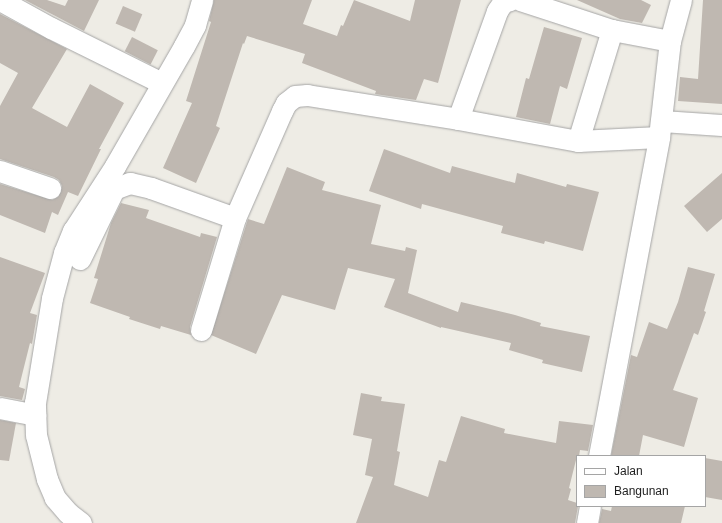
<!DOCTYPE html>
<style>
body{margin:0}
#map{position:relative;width:722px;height:523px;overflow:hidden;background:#eeece5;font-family:Helvetica,sans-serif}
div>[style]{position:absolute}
.building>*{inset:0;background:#bfb8b1;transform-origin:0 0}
.roads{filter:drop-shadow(0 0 1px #a5a5a5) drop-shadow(0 0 1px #a5a5a5)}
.street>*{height:21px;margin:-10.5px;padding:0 10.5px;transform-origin:10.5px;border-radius:10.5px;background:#fff}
span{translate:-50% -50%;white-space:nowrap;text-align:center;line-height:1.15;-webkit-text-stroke:3.5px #fff;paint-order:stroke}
.legend{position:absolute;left:576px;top:455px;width:130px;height:52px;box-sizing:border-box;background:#fff;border:1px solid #a5a5a5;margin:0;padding:5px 7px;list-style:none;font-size:12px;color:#1e1e1e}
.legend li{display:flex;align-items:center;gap:8px;height:20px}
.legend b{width:20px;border:1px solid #a5a5a5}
</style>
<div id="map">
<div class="building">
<i style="clip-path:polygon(25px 0,47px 0,65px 6px,68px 0,99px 0,84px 31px)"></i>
<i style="clip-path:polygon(214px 0,312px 0,303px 24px,337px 36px,341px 25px,343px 26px,354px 0,410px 21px,415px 0,461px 0,438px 83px,424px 79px,416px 100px,375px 94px,376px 91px,302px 63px,305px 54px,247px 36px,244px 44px,243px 43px,216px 126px,220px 128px,196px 183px,163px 168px,192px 103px,186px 101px,211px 22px,209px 21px)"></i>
<i style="clip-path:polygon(577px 0,641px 0,651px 5px,642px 23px,620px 19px)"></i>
<i style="clip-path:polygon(703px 0,722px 0,722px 104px,678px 101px,680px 77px,698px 79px)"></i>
<i style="left:123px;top:6px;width:21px;height:19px;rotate:23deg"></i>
<i style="clip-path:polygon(0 14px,67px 49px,32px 108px,67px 127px,90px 84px,124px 103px,99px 149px,101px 149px,78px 196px,68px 192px,58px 215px,52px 212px,45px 233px,0 215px,0 184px,52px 200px,58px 197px,61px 191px,62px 186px,59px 180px,54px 177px,0 159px,0 106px,18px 73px,0 63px)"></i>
<i style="clip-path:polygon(544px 27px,582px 38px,567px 89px,560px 86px,550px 124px,516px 117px,526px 78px,529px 79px)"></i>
<i style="left:132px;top:37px;width:29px;height:16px;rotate:27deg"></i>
<i style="clip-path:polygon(384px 149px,450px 173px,452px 166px,515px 183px,517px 173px,566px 187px,567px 184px,599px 192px,583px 251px,545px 241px,544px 244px,501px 233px,503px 226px,422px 204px,421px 209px,369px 191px)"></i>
<i style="clip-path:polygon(287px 167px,325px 182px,322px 190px,381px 205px,371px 244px,405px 251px,406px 247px,417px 250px,408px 293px,458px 312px,461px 302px,515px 315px,541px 323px,540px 326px,590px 336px,582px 372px,542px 363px,543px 360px,509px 350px,511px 343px,441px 327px,441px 328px,384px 307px,395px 279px,348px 268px,335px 310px,282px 295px,256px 354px,211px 335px,248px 219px,264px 224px)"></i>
<i style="clip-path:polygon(722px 173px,722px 219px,707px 232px,684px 206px)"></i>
<i style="clip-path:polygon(121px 203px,149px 210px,146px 218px,200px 237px,201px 233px,217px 237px,190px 327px,191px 335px,161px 326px,160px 329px,129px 319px,130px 317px,90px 303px,98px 279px,94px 278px,111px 223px)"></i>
<i style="clip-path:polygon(0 257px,45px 273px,30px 313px,37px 315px,32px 344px,30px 343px,19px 387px,25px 389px,22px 400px,0 396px)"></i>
<i style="clip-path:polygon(688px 267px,715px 274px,704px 311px,706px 312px,698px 335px,694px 333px,673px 390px,698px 398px,684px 447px,643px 435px,639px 456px,611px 456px,631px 355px,637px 357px,649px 322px,667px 329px,678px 302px)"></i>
<i style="clip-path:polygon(361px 393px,382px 397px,381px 401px,405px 404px,397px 451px,400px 452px,394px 485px,428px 497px,439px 460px,446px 462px,461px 416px,505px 429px,504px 433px,556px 443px,559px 421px,593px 425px,588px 451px,580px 450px,579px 456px,577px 456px,569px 488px,571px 489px,568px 500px,577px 503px,578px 506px,575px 523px,356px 523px,373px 477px,365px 475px,372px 439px,353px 435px)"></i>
<i style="clip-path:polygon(0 420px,16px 423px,9px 461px,0 460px)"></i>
<i style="clip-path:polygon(705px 458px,722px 461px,722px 500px,705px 497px)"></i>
<i style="clip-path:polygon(612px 506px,685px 506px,681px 523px,599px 523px,602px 509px,611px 511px)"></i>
</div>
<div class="roads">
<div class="street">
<i style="left:0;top:0;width:58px;rotate:28.8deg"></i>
<i style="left:51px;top:28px;width:124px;rotate:26.4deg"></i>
<i style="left:520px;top:0;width:97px;rotate:18.1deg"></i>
<i style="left:612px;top:30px;width:59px;rotate:10.7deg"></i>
<i style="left:458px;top:119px;width:115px;rotate:-70.1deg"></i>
<i style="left:497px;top:11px;width:11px;rotate:-56deg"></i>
<i style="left:503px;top:2px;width:7px;rotate:-16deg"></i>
<i style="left:661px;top:121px;width:61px;rotate:3.8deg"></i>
<i style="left:578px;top:141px;width:116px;rotate:-73deg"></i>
<i style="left:0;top:171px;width:53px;rotate:18.8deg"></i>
<i style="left:80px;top:259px;width:78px;rotate:-64.1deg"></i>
<i style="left:114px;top:189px;width:17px;rotate:-21deg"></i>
<i style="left:130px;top:183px;width:22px;rotate:13deg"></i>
<i style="left:151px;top:188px;width:89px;rotate:19.7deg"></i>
<i style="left:201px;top:330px;width:117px;rotate:-73.1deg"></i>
<i style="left:235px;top:218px;width:117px;rotate:-66.3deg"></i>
<i style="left:282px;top:111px;width:9px;rotate:-63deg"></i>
<i style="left:286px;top:103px;width:11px;rotate:-38deg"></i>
<i style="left:295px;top:96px;width:12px;rotate:-5deg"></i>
<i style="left:307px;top:95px;width:153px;rotate:9deg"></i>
<i style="left:458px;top:119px;width:122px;rotate:10.4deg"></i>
<i style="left:578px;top:141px;width:81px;rotate:-2.8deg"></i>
<i style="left:0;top:408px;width:36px;rotate:11deg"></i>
<i style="left:599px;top:456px;width:325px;rotate:-79.3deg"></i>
<i style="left:659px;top:137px;width:97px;rotate:-83.5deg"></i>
<i style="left:670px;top:41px;width:42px;rotate:-75deg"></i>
<i style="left:81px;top:523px;width:16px;rotate:-142deg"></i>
<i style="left:68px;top:513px;width:20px;rotate:-131deg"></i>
<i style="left:55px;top:498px;width:21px;rotate:-113deg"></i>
<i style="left:47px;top:479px;width:45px;rotate:-104deg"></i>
<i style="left:36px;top:435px;width:32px;rotate:-92deg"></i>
<i style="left:35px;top:403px;width:106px;rotate:-80.8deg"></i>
<i style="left:52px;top:298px;width:47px;rotate:-75.1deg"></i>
<i style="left:64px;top:253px;width:24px;rotate:-68deg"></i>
<i style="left:73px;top:231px;width:77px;rotate:-57.1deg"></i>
<i style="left:115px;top:166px;width:138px;rotate:-60.1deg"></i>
<i style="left:184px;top:46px;width:24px;rotate:-62deg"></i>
<i style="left:195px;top:25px;width:26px;rotate:-74deg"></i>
<i style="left:587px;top:523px;width:17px;rotate:-80deg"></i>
</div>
</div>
<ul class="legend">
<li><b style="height:5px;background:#fff"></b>Jalan</li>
<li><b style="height:11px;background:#bfb8b1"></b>Bangunan</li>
</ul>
</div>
